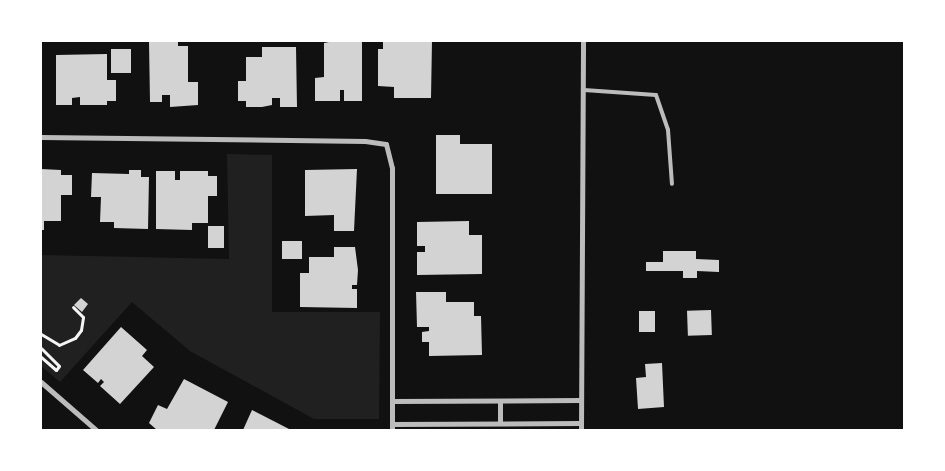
<!DOCTYPE html>
<style>
body{margin:0}
#map{position:relative;width:945px;height:471px;overflow:hidden;background:#111;font-family:Helvetica,sans-serif}
div>[style]{position:absolute}
.green>*{inset:0;background:#202020}
.building>*{inset:0;background:#d3d3d3;transform-origin:0 0}
.path>*{height:3px;margin:-1.5px;padding:0 1.5px;transform-origin:1.5px;border-radius:1.5px;background:#f5f5f5}
.service>*{height:4px;margin:-2px;padding:0 2px;transform-origin:2px;border-radius:2px;background:#bcbcbc}
.minor>*{height:5px;margin:-2.5px;padding:0 2.5px;transform-origin:2.5px;border-radius:2.5px;background:#bcbcbc}
span{translate:-50% -50%;white-space:nowrap;text-align:center;line-height:1.15;-webkit-text-stroke:4px #fff;paint-order:stroke}
.frame{position:absolute;inset:0;border:42px solid #fff;pointer-events:none}
</style>
<div id="map">
<div class="green">
<i style="clip-path:polygon(227px 154px,272px 155px,272px 312px,380px 312px,379px 419px,314px 419px,190px 351px,132px 302px,60px 382px,41px 366px,41px 255px,229px 259px)"></i>
</div>
<div class="building">
<i style="clip-path:polygon(334px 41px,362px 41px,362px 101px,344px 101px,344px 90px,340px 90px,340px 101px,315px 101px,315px 78px,324px 77px,324px 43px)"></i>
<i style="clip-path:polygon(383px 41px,432px 41px,431px 98px,394px 98px,394px 87px,378px 86px,378px 49px,383px 49px)"></i>
<i style="clip-path:polygon(149px 42px,178px 42px,178px 46px,188px 46px,188px 82px,198px 82px,198px 105px,170px 107px,170px 95px,162px 95px,162px 102px,150px 102px)"></i>
<i style="clip-path:polygon(262px 47px,296px 47px,297px 107px,280px 107px,280px 98px,272px 98px,272px 105px,262px 107px,246px 107px,246px 101px,238px 101px,238px 81px,246px 81px,246px 57px,262px 57px)"></i>
<i style="left:111px;top:49px;width:20px;height:24px"></i>
<i style="clip-path:polygon(107px 54px,107px 80px,116px 80px,116px 101px,107px 101px,107px 105px,80px 105px,80px 97px,72px 98px,72px 105px,56px 105px,56px 55px)"></i>
<i style="clip-path:polygon(436px 135px,460px 135px,460px 144px,492px 144px,492px 194px,436px 194px)"></i>
<i style="clip-path:polygon(41px 169px,61px 170px,61px 175px,72px 175px,72px 195px,61px 195px,61px 221px,44px 221px,44px 230px,41px 230px)"></i>
<i style="clip-path:polygon(357px 169px,354px 231px,334px 231px,334px 215px,305px 216px,305px 170px)"></i>
<i style="clip-path:polygon(129px 170px,141px 170px,141px 177px,149px 177px,148px 229px,114px 228px,114px 222px,100px 222px,101px 197px,91px 197px,92px 173px,129px 174px)"></i>
<i style="clip-path:polygon(156px 171px,175px 171px,175px 180px,180px 180px,180px 171px,208px 171px,208px 176px,217px 176px,217px 196px,208px 196px,208px 223px,192px 223px,192px 230px,156px 229px)"></i>
<i style="clip-path:polygon(469px 221px,469px 235px,482px 235px,482px 274px,417px 275px,417px 252px,425px 252px,425px 246px,417px 246px,417px 222px)"></i>
<i style="left:208px;top:226px;width:16px;height:22px"></i>
<i style="left:282px;top:241px;width:20px;height:18px"></i>
<i style="clip-path:polygon(334px 247px,355px 247px,358px 270px,357px 285px,352px 285px,352px 289px,357px 289px,357px 308px,300px 307px,300px 273px,309px 273px,309px 257px,334px 257px)"></i>
<i style="clip-path:polygon(663px 251px,696px 251px,696px 259px,719px 260px,719px 272px,697px 271px,697px 278px,683px 278px,683px 271px,646px 271px,646px 262px,663px 262px)"></i>
<i style="clip-path:polygon(416px 292px,446px 292px,446px 302px,474px 302px,474px 316px,481px 316px,482px 355px,429px 356px,429px 342px,422px 342px,422px 332px,429px 331px,429px 327px,417px 327px)"></i>
<i style="clip-path:polygon(81px 298px,88px 304px,82px 312px,74px 305px)"></i>
<i style="left:711px;top:310px;width:25px;height:24px;rotate:88deg"></i>
<i style="left:639px;top:311px;width:16px;height:21px"></i>
<i style="clip-path:polygon(121px 327px,147px 350px,142px 356px,154px 367px,120px 404px,100px 386px,104px 382px,101px 379px,98px 383px,83px 370px)"></i>
<i style="clip-path:polygon(662px 363px,664px 407px,638px 409px,636px 378px,646px 377px,645px 364px)"></i>
<i style="clip-path:polygon(184px 379px,228px 402px,214px 430px,157px 430px,149px 423px,158px 405px,167px 409px)"></i>
<i style="clip-path:polygon(252px 410px,291px 430px,243px 430px)"></i>
</div>
<div class="path">
<i style="left:41px;top:334px;width:21px;rotate:31deg"></i>
<i style="left:59px;top:345px;width:17px;rotate:-24deg"></i>
<i style="left:75px;top:338px;width:10px;rotate:-53deg"></i>
<i style="left:81px;top:330px;width:13px;rotate:-81deg"></i>
<i style="left:83px;top:317px;width:14px;rotate:-135deg"></i>
<i style="left:41px;top:348px;width:25px;rotate:45deg"></i>
<i style="left:59px;top:366px;width:5px;rotate:127deg"></i>
<i style="left:56px;top:370px;width:20px;rotate:-139deg"></i>
</div>
<div class="service">
<i style="left:584px;top:90px;width:72px;rotate:4deg"></i>
<i style="left:656px;top:95px;width:37px;rotate:71deg"></i>
<i style="left:668px;top:130px;width:54px;rotate:85.8deg"></i>
</div>
<div class="minor">
<i style="left:41px;top:137px;width:324px;rotate:0.7deg"></i>
<i style="left:365px;top:141px;width:21px;rotate:8deg"></i>
<i style="left:386px;top:144px;width:25px;rotate:76deg"></i>
<i style="left:392px;top:168px;width:262px;rotate:90deg"></i>
<i style="left:41px;top:382px;width:73px;rotate:41.1deg"></i>
<i style="left:392px;top:401px;width:189px;rotate:-0.3deg"></i>
<i style="left:500px;top:401px;width:22px;rotate:90deg"></i>
<i style="left:392px;top:424px;width:189px;rotate:-0.3deg"></i>
<i style="left:581px;top:430px;width:389px;rotate:-89.7deg"></i>
</div>
<div class="frame"></div>
</div>
